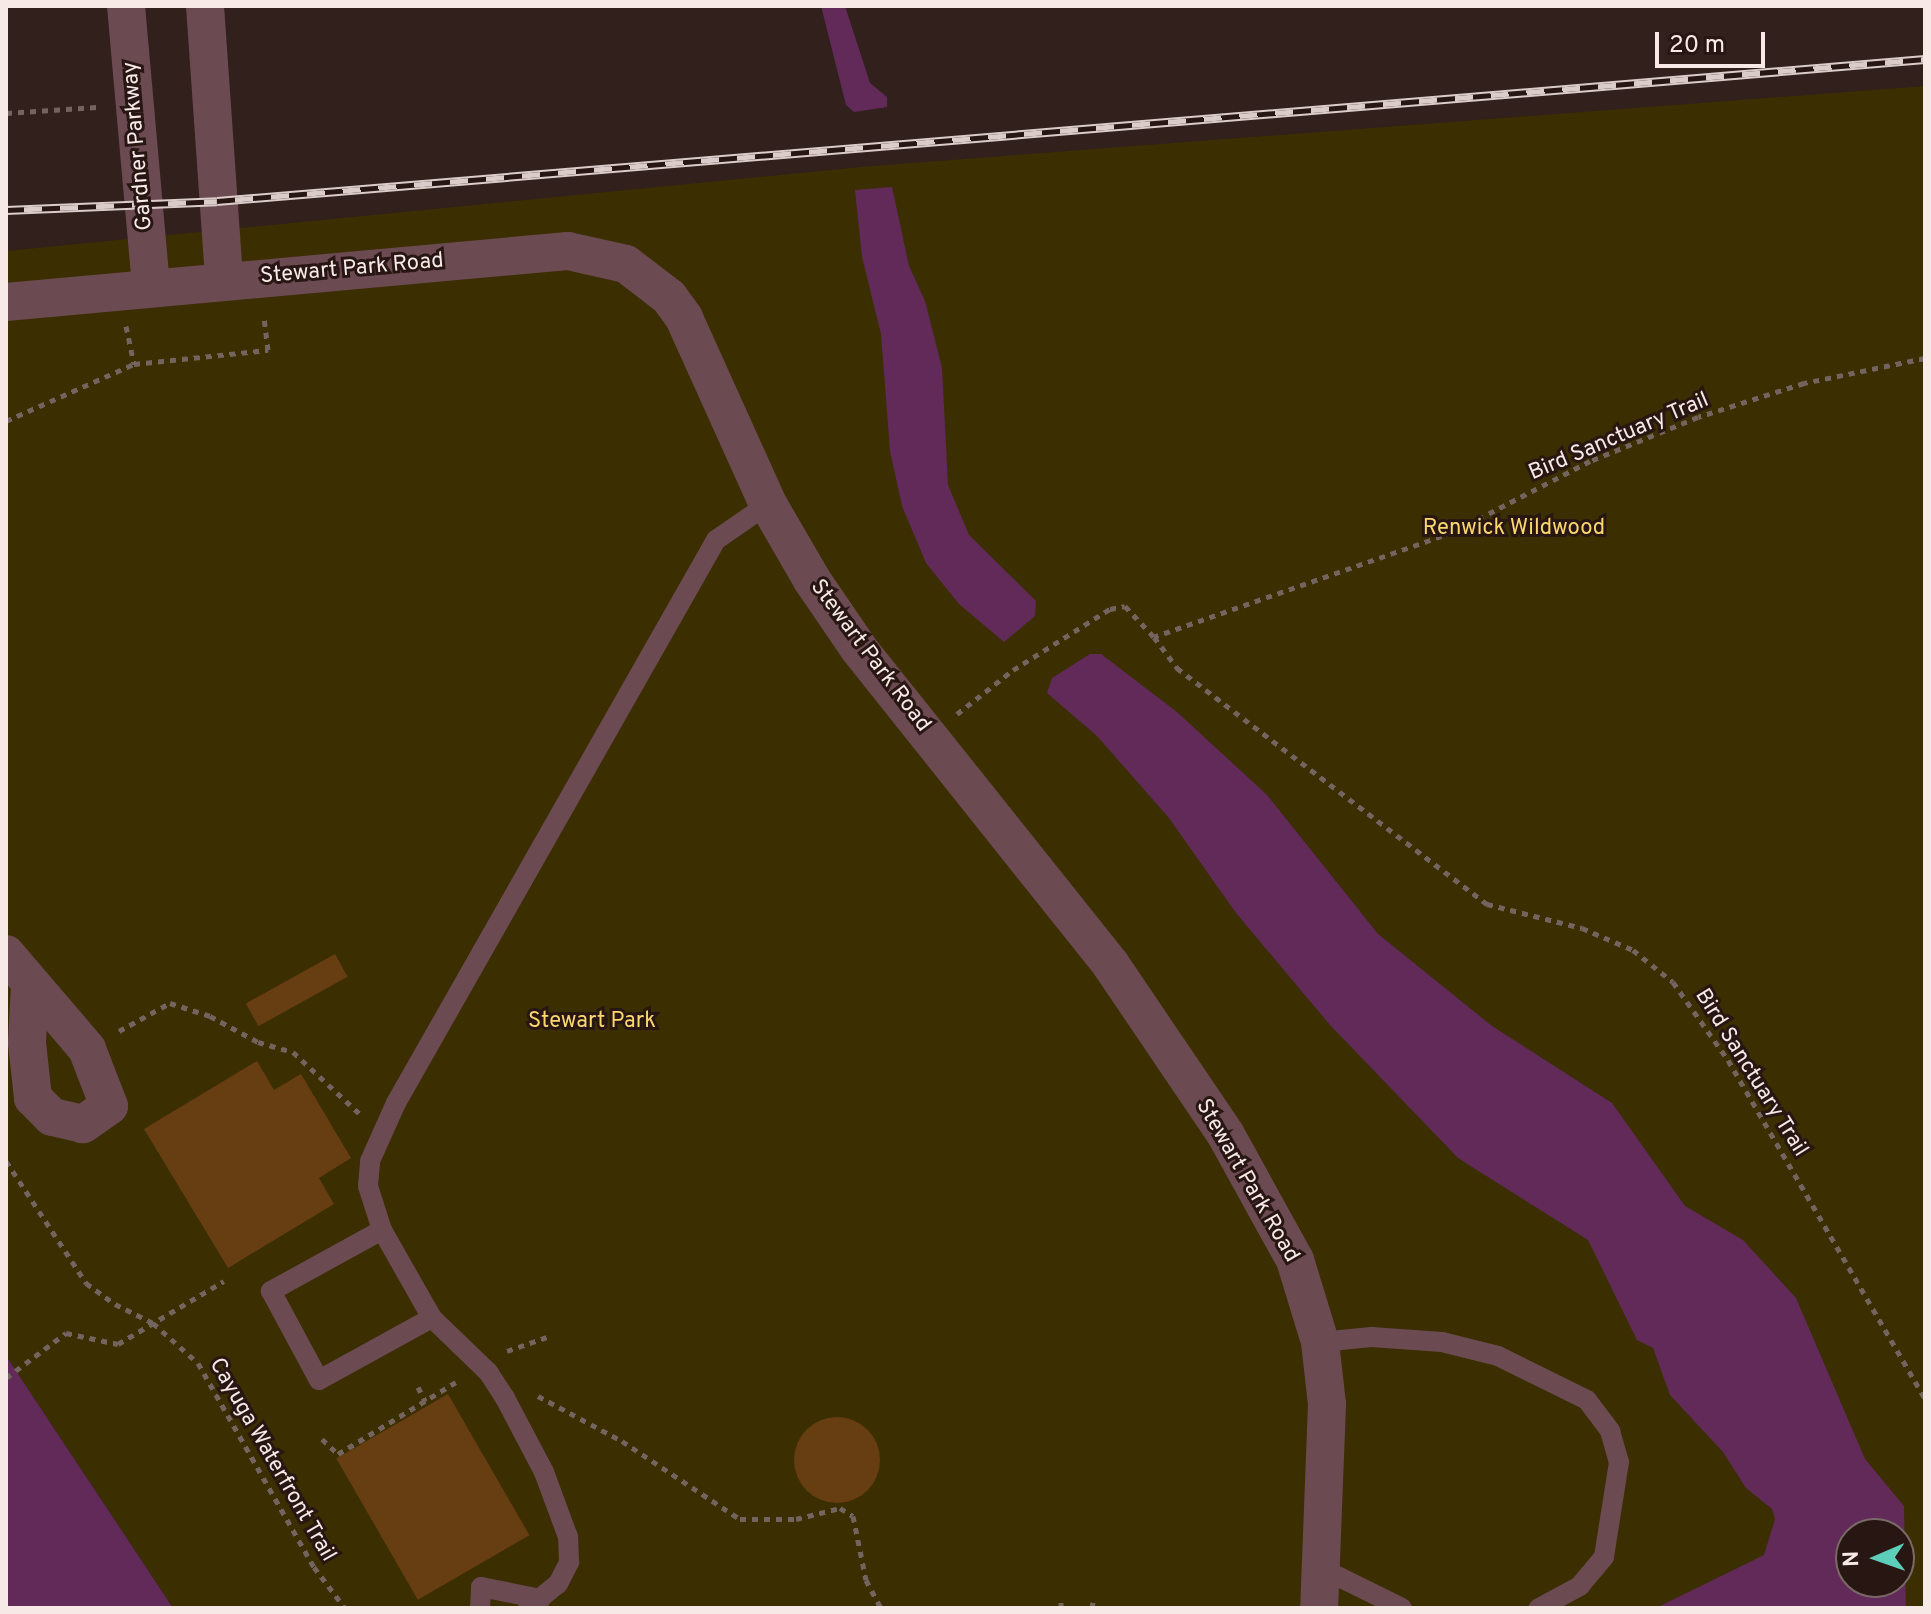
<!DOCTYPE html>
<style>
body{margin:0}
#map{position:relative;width:1931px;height:1614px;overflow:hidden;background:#32201c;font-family:Overpass,sans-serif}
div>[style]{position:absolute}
.green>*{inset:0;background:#3b2e00}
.water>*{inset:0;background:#612a59}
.building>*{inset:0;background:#673d12;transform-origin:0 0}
.round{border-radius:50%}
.path>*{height:5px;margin-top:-2.5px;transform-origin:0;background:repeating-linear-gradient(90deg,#746460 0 6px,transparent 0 12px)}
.service>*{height:20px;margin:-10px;padding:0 10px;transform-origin:10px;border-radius:10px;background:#6b4a52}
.minor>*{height:38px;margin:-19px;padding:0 19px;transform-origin:19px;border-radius:19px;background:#6b4a52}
.rail>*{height:9px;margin-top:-4.5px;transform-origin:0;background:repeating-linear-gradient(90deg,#281613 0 18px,#daccc9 0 36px);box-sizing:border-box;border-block:2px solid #daccc9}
span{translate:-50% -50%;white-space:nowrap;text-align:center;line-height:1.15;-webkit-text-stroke:6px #281613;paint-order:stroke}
.street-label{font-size:22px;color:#f6e9e6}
.park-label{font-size:22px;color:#fbd86e}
.frame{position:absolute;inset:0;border:8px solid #f6e9e6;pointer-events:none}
.north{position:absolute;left:1835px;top:1518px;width:80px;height:80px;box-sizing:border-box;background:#281613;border:2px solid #7a6a67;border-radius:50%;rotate:268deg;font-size:22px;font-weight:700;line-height:32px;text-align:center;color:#f6e9e6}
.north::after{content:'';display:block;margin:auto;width:28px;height:36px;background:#5cceba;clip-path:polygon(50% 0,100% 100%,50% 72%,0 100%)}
.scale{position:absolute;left:1655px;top:32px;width:110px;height:36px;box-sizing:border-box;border:4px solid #f6e9e6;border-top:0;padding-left:10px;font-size:24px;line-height:28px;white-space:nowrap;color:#f6e9e6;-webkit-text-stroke:6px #281613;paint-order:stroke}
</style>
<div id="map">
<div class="green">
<i style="clip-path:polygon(evenodd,1925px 86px,1925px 1608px,173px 1608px,6px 1356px,6px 251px,872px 166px,1925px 86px,1851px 1534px,1899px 1534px,1899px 1582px,1851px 1582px,1851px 1534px)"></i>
</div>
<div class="water">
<i style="clip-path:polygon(821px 6px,845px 6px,870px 83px,887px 97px,887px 107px,854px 112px,846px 105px)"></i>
<i style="clip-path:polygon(892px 187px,909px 266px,925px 301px,942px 368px,948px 485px,969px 535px,1036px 601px,1035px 616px,1004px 642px,959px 604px,926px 563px,902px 506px,890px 451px,881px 334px,862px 257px,855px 190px)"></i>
<i style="clip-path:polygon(evenodd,1090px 654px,1101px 654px,1177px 712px,1267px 795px,1378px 934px,1492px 1026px,1612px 1103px,1685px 1206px,1743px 1240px,1796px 1298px,1865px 1459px,1904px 1506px,1906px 1608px,1656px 1608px,1764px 1555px,1775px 1519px,1772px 1509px,1746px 1488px,1723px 1452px,1670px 1395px,1653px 1348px,1637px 1340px,1588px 1240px,1458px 1158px,1330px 1025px,1236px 913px,1169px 818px,1097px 736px,1047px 693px,1052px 678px,1090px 654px,1851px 1534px,1899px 1534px,1899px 1582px,1851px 1582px,1851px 1534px)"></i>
<i style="clip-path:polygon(6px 1356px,173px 1608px,6px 1608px)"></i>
</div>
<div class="building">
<i style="left:335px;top:954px;width:26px;height:102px;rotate:61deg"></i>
<i style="clip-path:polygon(257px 1061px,274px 1090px,301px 1074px,351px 1158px,319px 1178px,334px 1204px,228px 1268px,144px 1129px)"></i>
<i style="left:448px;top:1394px;width:163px;height:129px;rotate:60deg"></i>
<i class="round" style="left:794px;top:1417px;width:86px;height:86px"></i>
</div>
<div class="path">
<i style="left:6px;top:113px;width:91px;rotate:-3.8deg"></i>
<i style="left:126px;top:326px;width:39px;rotate:78deg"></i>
<i style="left:1925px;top:358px;width:124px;rotate:168.3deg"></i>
<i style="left:1804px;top:383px;width:111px;rotate:162.2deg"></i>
<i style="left:1698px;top:417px;width:117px;rotate:157.8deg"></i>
<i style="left:1590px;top:461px;width:154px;rotate:152.6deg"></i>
<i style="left:1453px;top:532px;width:317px;rotate:160.7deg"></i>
<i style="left:1154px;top:637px;width:39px;rotate:53deg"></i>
<i style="left:1177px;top:668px;width:390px;rotate:37.3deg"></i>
<i style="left:1487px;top:904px;width:98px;rotate:14.2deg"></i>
<i style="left:1582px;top:928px;width:56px;rotate:23.3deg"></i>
<i style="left:1633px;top:950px;width:51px;rotate:38.7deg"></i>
<i style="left:1673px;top:982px;width:95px;rotate:54.8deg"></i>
<i style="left:1728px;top:1060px;width:391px;rotate:59.8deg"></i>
<i style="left:6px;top:421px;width:140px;rotate:-24deg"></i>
<i style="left:134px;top:364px;width:135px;rotate:-6deg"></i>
<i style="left:268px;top:350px;width:34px;rotate:-97deg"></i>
<i style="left:957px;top:714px;width:71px;rotate:-38.2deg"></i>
<i style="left:1013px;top:670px;width:115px;rotate:-32.2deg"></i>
<i style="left:1110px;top:609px;width:15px;rotate:-11deg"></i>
<i style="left:1125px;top:606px;width:42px;rotate:46.9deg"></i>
<i style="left:119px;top:1031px;width:58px;rotate:-28.8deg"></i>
<i style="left:170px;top:1003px;width:42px;rotate:18deg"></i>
<i style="left:210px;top:1016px;width:55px;rotate:28.4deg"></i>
<i style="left:258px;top:1042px;width:36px;rotate:16deg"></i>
<i style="left:293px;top:1052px;width:94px;rotate:42.8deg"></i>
<i style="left:6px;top:1161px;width:146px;rotate:56.7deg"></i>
<i style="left:86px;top:1283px;width:36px;rotate:36deg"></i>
<i style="left:115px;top:1304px;width:42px;rotate:26.6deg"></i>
<i style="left:153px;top:1323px;width:60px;rotate:41.6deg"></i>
<i style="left:198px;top:1363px;width:235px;rotate:60.4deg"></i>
<i style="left:314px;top:1567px;width:51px;rotate:52.9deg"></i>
<i style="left:507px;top:1351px;width:42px;rotate:-19.3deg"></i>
<i style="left:6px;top:1378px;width:75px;rotate:-36.9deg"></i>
<i style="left:66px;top:1333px;width:53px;rotate:11.9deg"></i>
<i style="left:118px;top:1344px;width:123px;rotate:-30.7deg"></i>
<i style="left:418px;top:1387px;width:16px;rotate:63deg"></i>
<i style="left:538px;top:1396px;width:95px;rotate:28.2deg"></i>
<i style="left:622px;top:1441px;width:141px;rotate:33.5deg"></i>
<i style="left:740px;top:1519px;width:56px"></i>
<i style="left:796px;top:1519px;width:45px;rotate:-14deg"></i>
<i style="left:840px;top:1508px;width:15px;rotate:32deg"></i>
<i style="left:853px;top:1516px;width:65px;rotate:78.5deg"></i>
<i style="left:866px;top:1580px;width:32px;rotate:62deg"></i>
<i style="left:322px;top:1439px;width:22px;rotate:43deg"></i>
<i style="left:338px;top:1454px;width:138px;rotate:-31.4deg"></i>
<i style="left:1061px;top:1608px;width:7px;rotate:-90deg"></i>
<i style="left:1092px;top:1608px;width:6px;rotate:-81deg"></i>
</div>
<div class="service">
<i style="left:382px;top:1230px;width:127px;rotate:151.2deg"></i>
<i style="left:271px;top:1291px;width:101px;rotate:61.7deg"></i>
<i style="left:319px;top:1380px;width:129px;rotate:-28.8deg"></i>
<i style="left:1320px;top:1342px;width:52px;rotate:-5.5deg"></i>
<i style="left:1372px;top:1337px;width:70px;rotate:4.1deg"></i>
<i style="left:1442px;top:1342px;width:58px;rotate:14deg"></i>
<i style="left:1498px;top:1356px;width:99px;rotate:26.3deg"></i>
<i style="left:1587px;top:1400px;width:39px;rotate:53deg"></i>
<i style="left:1610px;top:1431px;width:32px;rotate:74deg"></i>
<i style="left:1619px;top:1462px;width:96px;rotate:99deg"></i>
<i style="left:1604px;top:1557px;width:38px;rotate:130deg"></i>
<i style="left:1580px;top:1586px;width:47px;rotate:151.8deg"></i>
<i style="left:1323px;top:1569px;width:88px;rotate:26.3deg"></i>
<i style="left:480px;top:1608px;width:21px;rotate:-87deg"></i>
<i style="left:481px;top:1587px;width:61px;rotate:11.3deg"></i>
<i style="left:528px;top:1608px;width:38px;rotate:-39deg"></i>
<i style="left:558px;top:1584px;width:25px;rotate:-63deg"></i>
<i style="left:569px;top:1562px;width:25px;rotate:-92deg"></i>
<i style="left:568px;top:1537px;width:69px;rotate:-110.3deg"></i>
<i style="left:544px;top:1472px;width:84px;rotate:-117.8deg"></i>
<i style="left:505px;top:1398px;width:30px;rotate:-123deg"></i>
<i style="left:489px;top:1373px;width:79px;rotate:-136deg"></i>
<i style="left:432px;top:1318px;width:101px;rotate:-119.6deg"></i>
<i style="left:382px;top:1230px;width:46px;rotate:-107.7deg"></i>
<i style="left:368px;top:1186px;width:25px;rotate:-85deg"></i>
<i style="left:370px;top:1161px;width:64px;rotate:-65.9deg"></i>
<i style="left:396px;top:1103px;width:648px;rotate:-60.39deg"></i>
<i style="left:716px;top:540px;width:63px;rotate:-34.7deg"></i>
</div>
<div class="minor">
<i style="left:126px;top:6px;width:281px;rotate:84.9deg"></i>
<i style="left:205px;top:6px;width:275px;rotate:86deg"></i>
<i style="left:6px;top:302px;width:564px;rotate:-5.19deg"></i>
<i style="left:568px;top:251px;width:59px;rotate:12.6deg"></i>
<i style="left:626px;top:264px;width:54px;rotate:37.5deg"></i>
<i style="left:669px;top:297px;width:26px;rotate:54deg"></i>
<i style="left:684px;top:318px;width:204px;rotate:65.7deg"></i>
<i style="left:768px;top:504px;width:88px;rotate:59.9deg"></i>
<i style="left:812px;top:580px;width:83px;rotate:55.7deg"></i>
<i style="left:859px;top:649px;width:404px;rotate:51.4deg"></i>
<i style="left:1111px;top:965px;width:205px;rotate:55.9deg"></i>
<i style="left:1226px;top:1135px;width:143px;rotate:61.1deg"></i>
<i style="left:1295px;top:1260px;width:86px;rotate:73deg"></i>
<i style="left:1320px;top:1342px;width:62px;rotate:83.6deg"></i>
<i style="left:1327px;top:1404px;width:204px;rotate:92.2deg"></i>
<i style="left:6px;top:954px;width:125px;rotate:49.5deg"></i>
<i style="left:87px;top:1049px;width:61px;rotate:68.9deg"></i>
<i style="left:109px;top:1106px;width:32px;rotate:145deg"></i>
<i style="left:83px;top:1124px;width:32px;rotate:-167deg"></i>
<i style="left:52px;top:1117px;width:27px;rotate:-135deg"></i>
<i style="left:33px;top:1098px;width:55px;rotate:-96.2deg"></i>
<i style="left:27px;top:1043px;width:59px;rotate:-87.1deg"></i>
</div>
<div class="rail">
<i style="left:6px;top:210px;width:211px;rotate:-2.4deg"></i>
<i style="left:217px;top:201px;width:1714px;rotate:-4.75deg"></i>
</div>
<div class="street-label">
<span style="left:138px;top:146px;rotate:-95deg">Gardner Parkway</span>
<span style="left:352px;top:269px;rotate:-5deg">Stewart Park Road</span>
<span style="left:1619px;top:437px;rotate:-23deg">Bird Sanctuary Trail</span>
<span style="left:870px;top:656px;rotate:53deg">Stewart Park Road</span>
<span style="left:1751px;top:1073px;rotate:58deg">Bird Sanctuary Trail</span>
<span style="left:1247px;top:1181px;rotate:60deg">Stewart Park Road</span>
<span style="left:272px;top:1460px;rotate:60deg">Cayuga Waterfront Trail</span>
</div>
<div class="park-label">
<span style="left:1514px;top:529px">Renwick Wildwood</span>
<span style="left:592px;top:1022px">Stewart Park</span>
</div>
<div class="frame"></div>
<div class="north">N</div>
<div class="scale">20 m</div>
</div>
